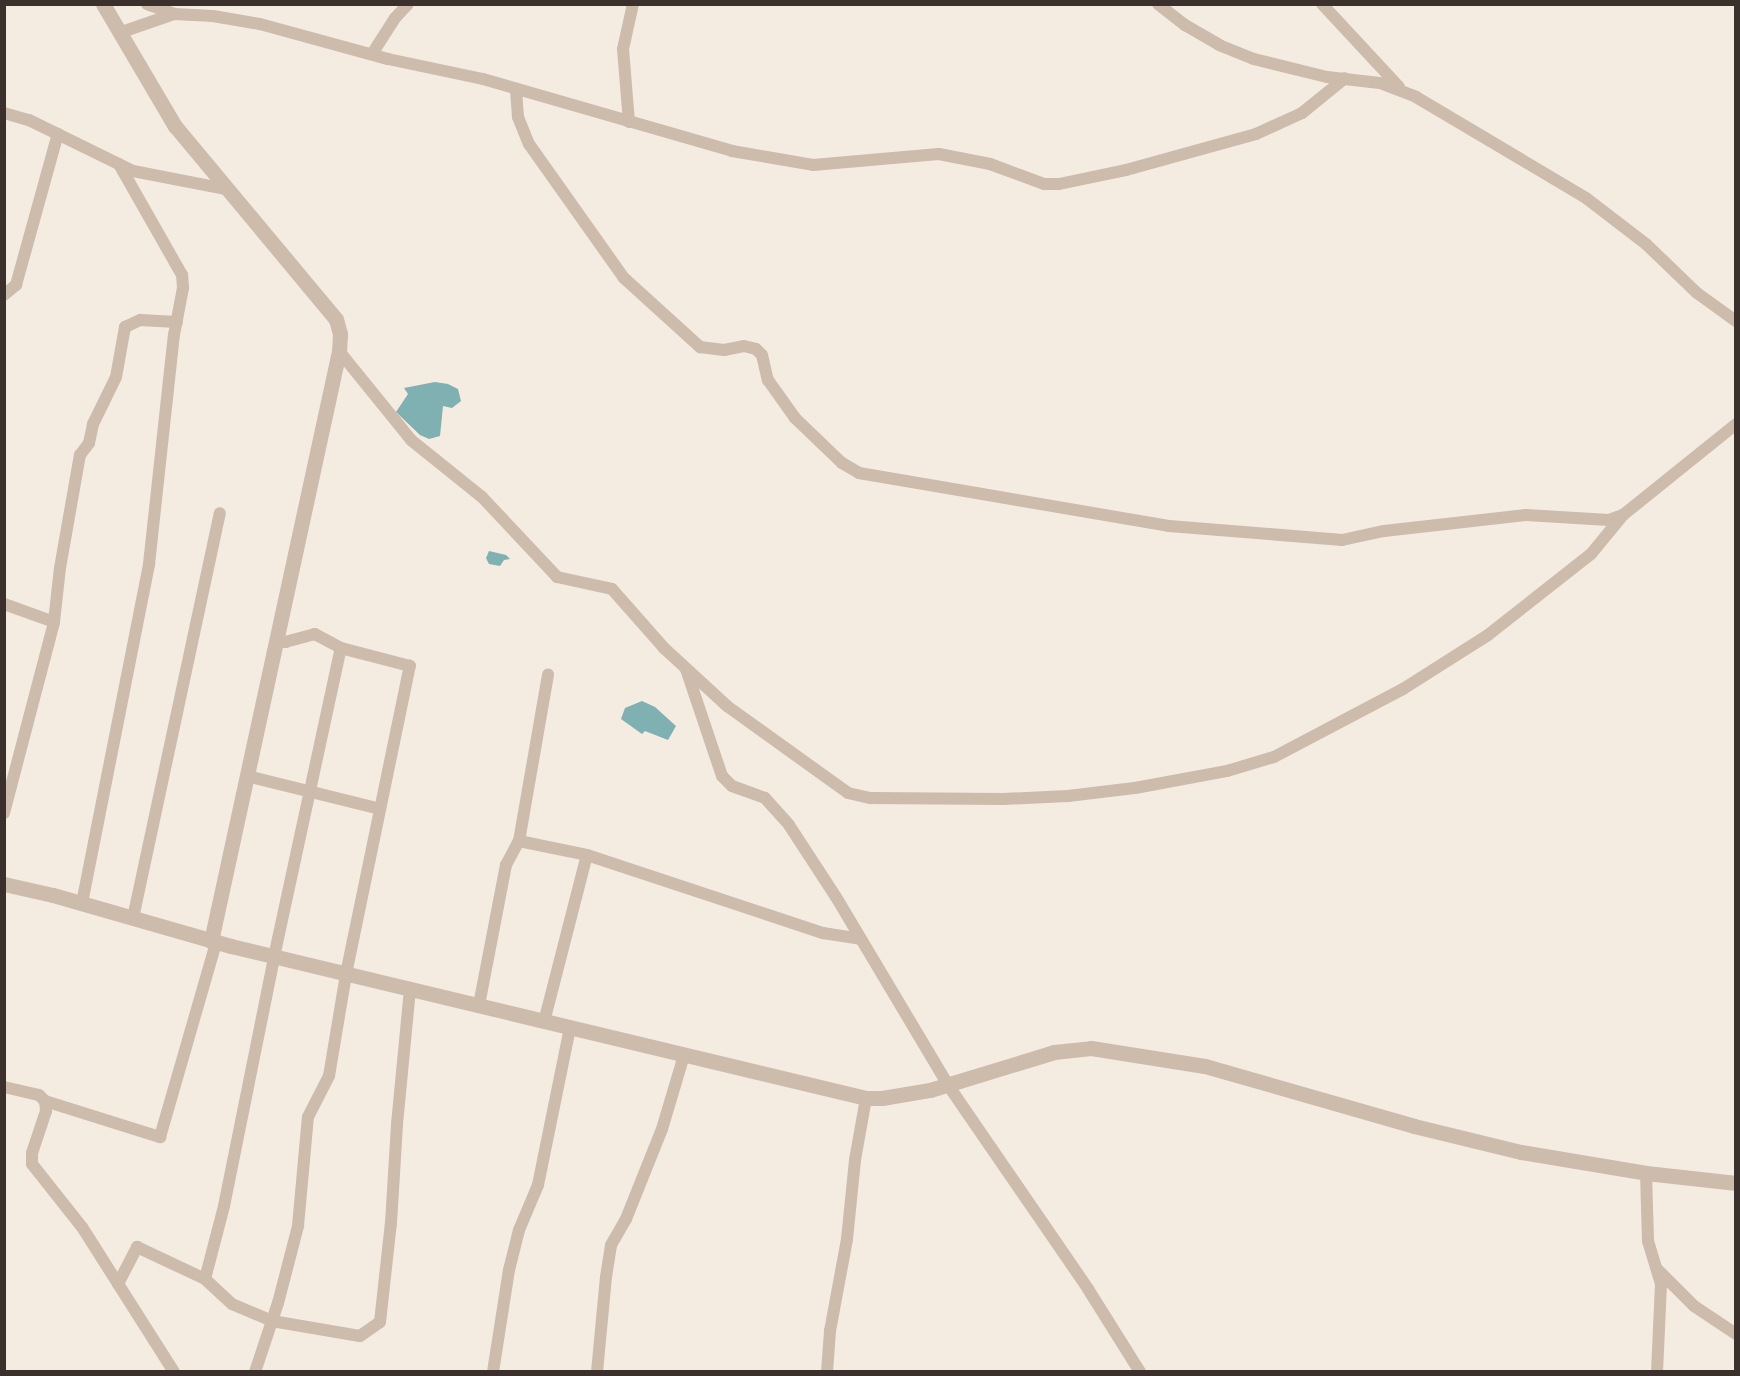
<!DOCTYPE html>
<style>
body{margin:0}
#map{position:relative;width:1740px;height:1376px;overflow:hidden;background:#f4ebe1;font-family:"Space Grotesk",sans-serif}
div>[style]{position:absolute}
.water>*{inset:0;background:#7fb0b2}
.minor>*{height:12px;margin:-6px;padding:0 6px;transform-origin:6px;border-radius:6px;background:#cdbbac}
.tertiary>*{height:15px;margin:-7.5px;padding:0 7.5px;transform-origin:7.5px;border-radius:7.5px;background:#cdbbac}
span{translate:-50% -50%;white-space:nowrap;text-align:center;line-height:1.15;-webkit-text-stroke:5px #fbf5ee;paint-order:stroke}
.frame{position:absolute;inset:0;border:6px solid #3b302b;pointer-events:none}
</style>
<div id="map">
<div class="water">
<i style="clip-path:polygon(435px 382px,448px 384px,458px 389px,461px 401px,452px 408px,443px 406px,440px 436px,429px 439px,420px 435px,396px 412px,408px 394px,404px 388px)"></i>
<i style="clip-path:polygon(489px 551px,506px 555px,510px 559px,504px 560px,500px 566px,489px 564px,486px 558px)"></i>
<i style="clip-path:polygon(642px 701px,655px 707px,676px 726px,668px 740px,645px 731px,642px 734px,621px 719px,625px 708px)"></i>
</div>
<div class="minor">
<i style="left:147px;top:4px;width:29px;rotate:20deg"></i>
<i style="left:174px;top:14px;width:39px;rotate:3deg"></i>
<i style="left:213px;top:16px;width:48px;rotate:9.7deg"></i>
<i style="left:260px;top:24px;width:133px;rotate:15.3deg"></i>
<i style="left:388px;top:59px;width:97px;rotate:11.9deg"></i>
<i style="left:483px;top:79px;width:259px;rotate:16.1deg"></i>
<i style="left:732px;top:151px;width:82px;rotate:9.8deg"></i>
<i style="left:813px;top:165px;width:126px;rotate:-5deg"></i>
<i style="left:939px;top:154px;width:52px;rotate:11.1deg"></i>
<i style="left:990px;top:164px;width:58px;rotate:20.3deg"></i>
<i style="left:1044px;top:184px;width:15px"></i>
<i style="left:1059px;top:184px;width:68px;rotate:-11.8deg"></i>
<i style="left:1126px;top:170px;width:135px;rotate:-15.5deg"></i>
<i style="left:1256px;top:134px;width:51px;rotate:-24.5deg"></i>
<i style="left:1302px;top:113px;width:55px;rotate:-39.1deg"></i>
<i style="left:1158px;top:4px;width:34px;rotate:38deg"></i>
<i style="left:1185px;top:25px;width:39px;rotate:30deg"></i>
<i style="left:1219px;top:45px;width:38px;rotate:22deg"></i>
<i style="left:1254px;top:59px;width:75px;rotate:13.9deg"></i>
<i style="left:1327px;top:77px;width:53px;rotate:6.5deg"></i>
<i style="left:1380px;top:83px;width:39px;rotate:21deg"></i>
<i style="left:1416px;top:97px;width:198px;rotate:30.7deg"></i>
<i style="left:1586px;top:198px;width:76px;rotate:37.5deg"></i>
<i style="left:1646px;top:244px;width:71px;rotate:43.9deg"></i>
<i style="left:1697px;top:293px;width:48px;rotate:35.7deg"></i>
<i style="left:1322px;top:4px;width:113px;rotate:47.1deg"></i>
<i style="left:119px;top:33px;width:58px;rotate:-19.1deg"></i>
<i style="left:372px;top:54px;width:43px;rotate:-57.4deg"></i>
<i style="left:395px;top:18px;width:19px;rotate:-47deg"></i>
<i style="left:516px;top:89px;width:28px;rotate:86deg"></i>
<i style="left:518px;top:117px;width:29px;rotate:68deg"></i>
<i style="left:529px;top:144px;width:164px;rotate:54.7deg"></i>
<i style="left:624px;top:278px;width:103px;rotate:42.2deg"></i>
<i style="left:700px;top:347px;width:24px;rotate:7deg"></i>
<i style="left:724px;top:350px;width:20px;rotate:-11deg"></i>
<i style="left:744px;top:346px;width:12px;rotate:14deg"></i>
<i style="left:756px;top:349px;width:8px;rotate:45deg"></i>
<i style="left:762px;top:355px;width:26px;rotate:77deg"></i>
<i style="left:768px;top:380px;width:47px;rotate:54.6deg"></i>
<i style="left:795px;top:418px;width:65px;rotate:43.8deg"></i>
<i style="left:842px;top:463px;width:20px;rotate:30deg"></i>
<i style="left:859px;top:473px;width:314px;rotate:9.7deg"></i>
<i style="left:1169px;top:526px;width:174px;rotate:4.6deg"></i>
<i style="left:1342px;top:540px;width:43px;rotate:-12.1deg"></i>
<i style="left:1384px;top:531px;width:143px;rotate:-6.4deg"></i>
<i style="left:1526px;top:515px;width:83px;rotate:3.4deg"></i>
<i style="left:1609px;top:520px;width:15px;rotate:-20deg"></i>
<i style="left:1623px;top:515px;width:145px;rotate:-38.8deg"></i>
<i style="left:4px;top:113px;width:26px;rotate:16deg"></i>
<i style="left:29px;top:120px;width:116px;rotate:26.1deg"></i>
<i style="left:133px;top:171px;width:95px;rotate:11deg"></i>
<i style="left:629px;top:122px;width:73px;rotate:-94.7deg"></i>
<i style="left:623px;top:49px;width:46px;rotate:-77.5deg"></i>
<i style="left:4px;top:295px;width:16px;rotate:-40deg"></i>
<i style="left:16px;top:285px;width:157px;rotate:-74.5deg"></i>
<i style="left:339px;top:351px;width:114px;rotate:51deg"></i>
<i style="left:411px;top:440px;width:91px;rotate:38.8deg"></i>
<i style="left:482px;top:497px;width:110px;rotate:46.8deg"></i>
<i style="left:557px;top:577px;width:56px;rotate:12.3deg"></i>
<i style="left:612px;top:589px;width:79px;rotate:48.6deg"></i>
<i style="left:664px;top:648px;width:86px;rotate:42.6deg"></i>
<i style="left:727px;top:706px;width:149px;rotate:35.7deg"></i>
<i style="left:848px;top:793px;width:23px;rotate:13deg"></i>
<i style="left:870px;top:798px;width:133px;rotate:0.4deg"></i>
<i style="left:1003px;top:799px;width:65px;rotate:-2.6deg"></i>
<i style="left:1068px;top:796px;width:67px;rotate:-6.8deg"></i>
<i style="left:1135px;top:788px;width:94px;rotate:-10.5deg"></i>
<i style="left:1227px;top:771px;width:49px;rotate:-16.6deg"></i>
<i style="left:1274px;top:757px;width:146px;rotate:-27.8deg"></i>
<i style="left:1403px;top:689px;width:101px;rotate:-32.4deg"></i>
<i style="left:1488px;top:635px;width:131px;rotate:-38.2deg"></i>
<i style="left:1591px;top:554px;width:50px;rotate:-50.6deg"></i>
<i style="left:4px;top:604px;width:53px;rotate:19.8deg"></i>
<i style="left:686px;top:669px;width:113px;rotate:71.4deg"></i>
<i style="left:722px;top:776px;width:14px;rotate:45deg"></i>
<i style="left:732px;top:786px;width:35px;rotate:20deg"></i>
<i style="left:765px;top:798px;width:36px;rotate:48deg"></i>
<i style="left:789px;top:825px;width:86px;rotate:56.9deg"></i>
<i style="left:836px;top:897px;width:219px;rotate:59.2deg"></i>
<i style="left:948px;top:1085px;width:247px;rotate:55.5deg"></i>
<i style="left:1088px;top:1289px;width:98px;rotate:57.9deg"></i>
<i style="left:247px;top:776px;width:137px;rotate:13.9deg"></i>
<i style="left:4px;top:813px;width:197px;rotate:-75.3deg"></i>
<i style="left:54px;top:622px;width:54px;rotate:-83.7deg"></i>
<i style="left:60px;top:568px;width:115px;rotate:-80deg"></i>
<i style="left:80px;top:455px;width:15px;rotate:-53deg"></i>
<i style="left:89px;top:443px;width:19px;rotate:-78deg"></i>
<i style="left:93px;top:424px;width:52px;rotate:-63.9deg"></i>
<i style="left:116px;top:377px;width:51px;rotate:-79.8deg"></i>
<i style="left:125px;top:327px;width:17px;rotate:-25deg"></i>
<i style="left:140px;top:320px;width:37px;rotate:3deg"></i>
<i style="left:519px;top:841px;width:169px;rotate:-80.1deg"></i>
<i style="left:82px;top:903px;width:346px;rotate:-78.8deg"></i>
<i style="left:149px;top:564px;width:230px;rotate:-83.8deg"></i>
<i style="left:174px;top:335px;width:48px;rotate:-79.2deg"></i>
<i style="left:183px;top:288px;width:13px;rotate:-94deg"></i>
<i style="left:182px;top:275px;width:128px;rotate:-119.6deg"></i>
<i style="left:133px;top:918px;width:414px;rotate:-77.9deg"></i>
<i style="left:479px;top:1005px;width:143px;rotate:-79.1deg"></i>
<i style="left:506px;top:865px;width:27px;rotate:-62deg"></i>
<i style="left:519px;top:841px;width:69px;rotate:11.6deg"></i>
<i style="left:587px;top:855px;width:249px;rotate:18.3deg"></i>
<i style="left:823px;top:933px;width:38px;rotate:9deg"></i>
<i style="left:544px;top:1022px;width:172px;rotate:-75.6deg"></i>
<i style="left:4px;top:1087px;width:36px;rotate:13deg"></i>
<i style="left:39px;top:1095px;width:8px;rotate:45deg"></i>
<i style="left:45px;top:1101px;width:10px;rotate:84deg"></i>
<i style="left:46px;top:1111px;width:44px;rotate:108.4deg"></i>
<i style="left:32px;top:1153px;width:11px;rotate:90deg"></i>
<i style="left:32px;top:1164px;width:80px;rotate:51.6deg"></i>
<i style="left:82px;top:1227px;width:172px;rotate:57.6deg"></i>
<i style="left:45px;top:1101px;width:121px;rotate:17.4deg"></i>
<i style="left:160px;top:1137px;width:202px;rotate:-73.9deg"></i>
<i style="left:1646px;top:1173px;width:68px;rotate:88.3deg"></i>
<i style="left:1648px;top:1241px;width:45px;rotate:73.2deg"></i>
<i style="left:1661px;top:1284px;width:88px;rotate:92.6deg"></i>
<i style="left:1658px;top:1270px;width:51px;rotate:45deg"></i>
<i style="left:1694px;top:1306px;width:50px;rotate:33.7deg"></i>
<i style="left:205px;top:1279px;width:75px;rotate:-75.4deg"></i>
<i style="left:224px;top:1206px;width:254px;rotate:-78.6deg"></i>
<i style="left:274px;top:957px;width:316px;rotate:-77.8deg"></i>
<i style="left:341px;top:648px;width:30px;rotate:-152deg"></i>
<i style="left:315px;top:634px;width:30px;rotate:165deg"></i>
<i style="left:286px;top:642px;width:9px;rotate:-174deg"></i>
<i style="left:118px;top:1284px;width:42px;rotate:-62.8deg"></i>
<i style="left:137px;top:1247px;width:75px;rotate:25.2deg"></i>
<i style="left:205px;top:1279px;width:37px;rotate:43deg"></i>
<i style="left:232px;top:1304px;width:43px;rotate:23deg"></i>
<i style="left:272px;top:1321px;width:89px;rotate:9.7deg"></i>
<i style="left:360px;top:1336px;width:24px;rotate:-35deg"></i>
<i style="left:380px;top:1322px;width:100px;rotate:-83.7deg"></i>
<i style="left:391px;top:1223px;width:99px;rotate:-86.5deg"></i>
<i style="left:397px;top:1124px;width:137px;rotate:-84.5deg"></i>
<i style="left:255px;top:1372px;width:73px;rotate:-71.6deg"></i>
<i style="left:278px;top:1303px;width:80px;rotate:-75.4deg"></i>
<i style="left:298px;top:1226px;width:109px;rotate:-84.8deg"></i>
<i style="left:308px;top:1117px;width:46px;rotate:-62.9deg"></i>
<i style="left:329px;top:1076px;width:103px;rotate:-80.5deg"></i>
<i style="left:346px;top:974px;width:315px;rotate:-78.3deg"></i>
<i style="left:410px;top:666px;width:71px;rotate:-165.4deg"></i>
<i style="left:493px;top:1372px;width:103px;rotate:-81.1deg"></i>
<i style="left:509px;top:1270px;width:41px;rotate:-76deg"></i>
<i style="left:519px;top:1230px;width:49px;rotate:-67.1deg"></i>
<i style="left:538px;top:1185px;width:160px;rotate:-78.5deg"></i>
<i style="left:597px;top:1372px;width:95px;rotate:-84.6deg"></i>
<i style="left:606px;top:1277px;width:32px;rotate:-81deg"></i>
<i style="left:611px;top:1245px;width:30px;rotate:-60deg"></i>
<i style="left:626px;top:1219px;width:97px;rotate:-68.2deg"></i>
<i style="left:662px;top:1129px;width:77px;rotate:-73.4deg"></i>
<i style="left:827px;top:1372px;width:41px;rotate:-85.8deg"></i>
<i style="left:830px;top:1331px;width:94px;rotate:-79.5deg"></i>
<i style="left:847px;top:1239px;width:79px;rotate:-84.2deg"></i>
<i style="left:855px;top:1160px;width:63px;rotate:-79.9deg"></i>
</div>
<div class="tertiary">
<i style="left:103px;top:4px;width:142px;rotate:59.5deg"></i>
<i style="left:175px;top:126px;width:251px;rotate:50.2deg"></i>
<i style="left:336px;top:319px;width:16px;rotate:75deg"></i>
<i style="left:340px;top:334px;width:17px;rotate:93deg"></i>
<i style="left:339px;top:351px;width:604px;rotate:102.24deg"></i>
<i style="left:4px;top:884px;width:50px;rotate:12.7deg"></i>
<i style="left:53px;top:895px;width:185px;rotate:16deg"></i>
<i style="left:231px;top:946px;width:653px;rotate:13.46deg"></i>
<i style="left:866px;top:1098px;width:16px"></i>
<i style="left:882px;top:1098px;width:49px;rotate:-9.5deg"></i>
<i style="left:930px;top:1090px;width:130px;rotate:-17deg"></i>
<i style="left:1054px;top:1052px;width:37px;rotate:-6deg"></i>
<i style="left:1091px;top:1048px;width:115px;rotate:9deg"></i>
<i style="left:1205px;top:1066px;width:217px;rotate:16deg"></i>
<i style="left:1414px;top:1126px;width:110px;rotate:13.7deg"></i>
<i style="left:1521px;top:1152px;width:127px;rotate:9.5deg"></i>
<i style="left:1646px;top:1173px;width:91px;rotate:6.3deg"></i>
</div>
<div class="frame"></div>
</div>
